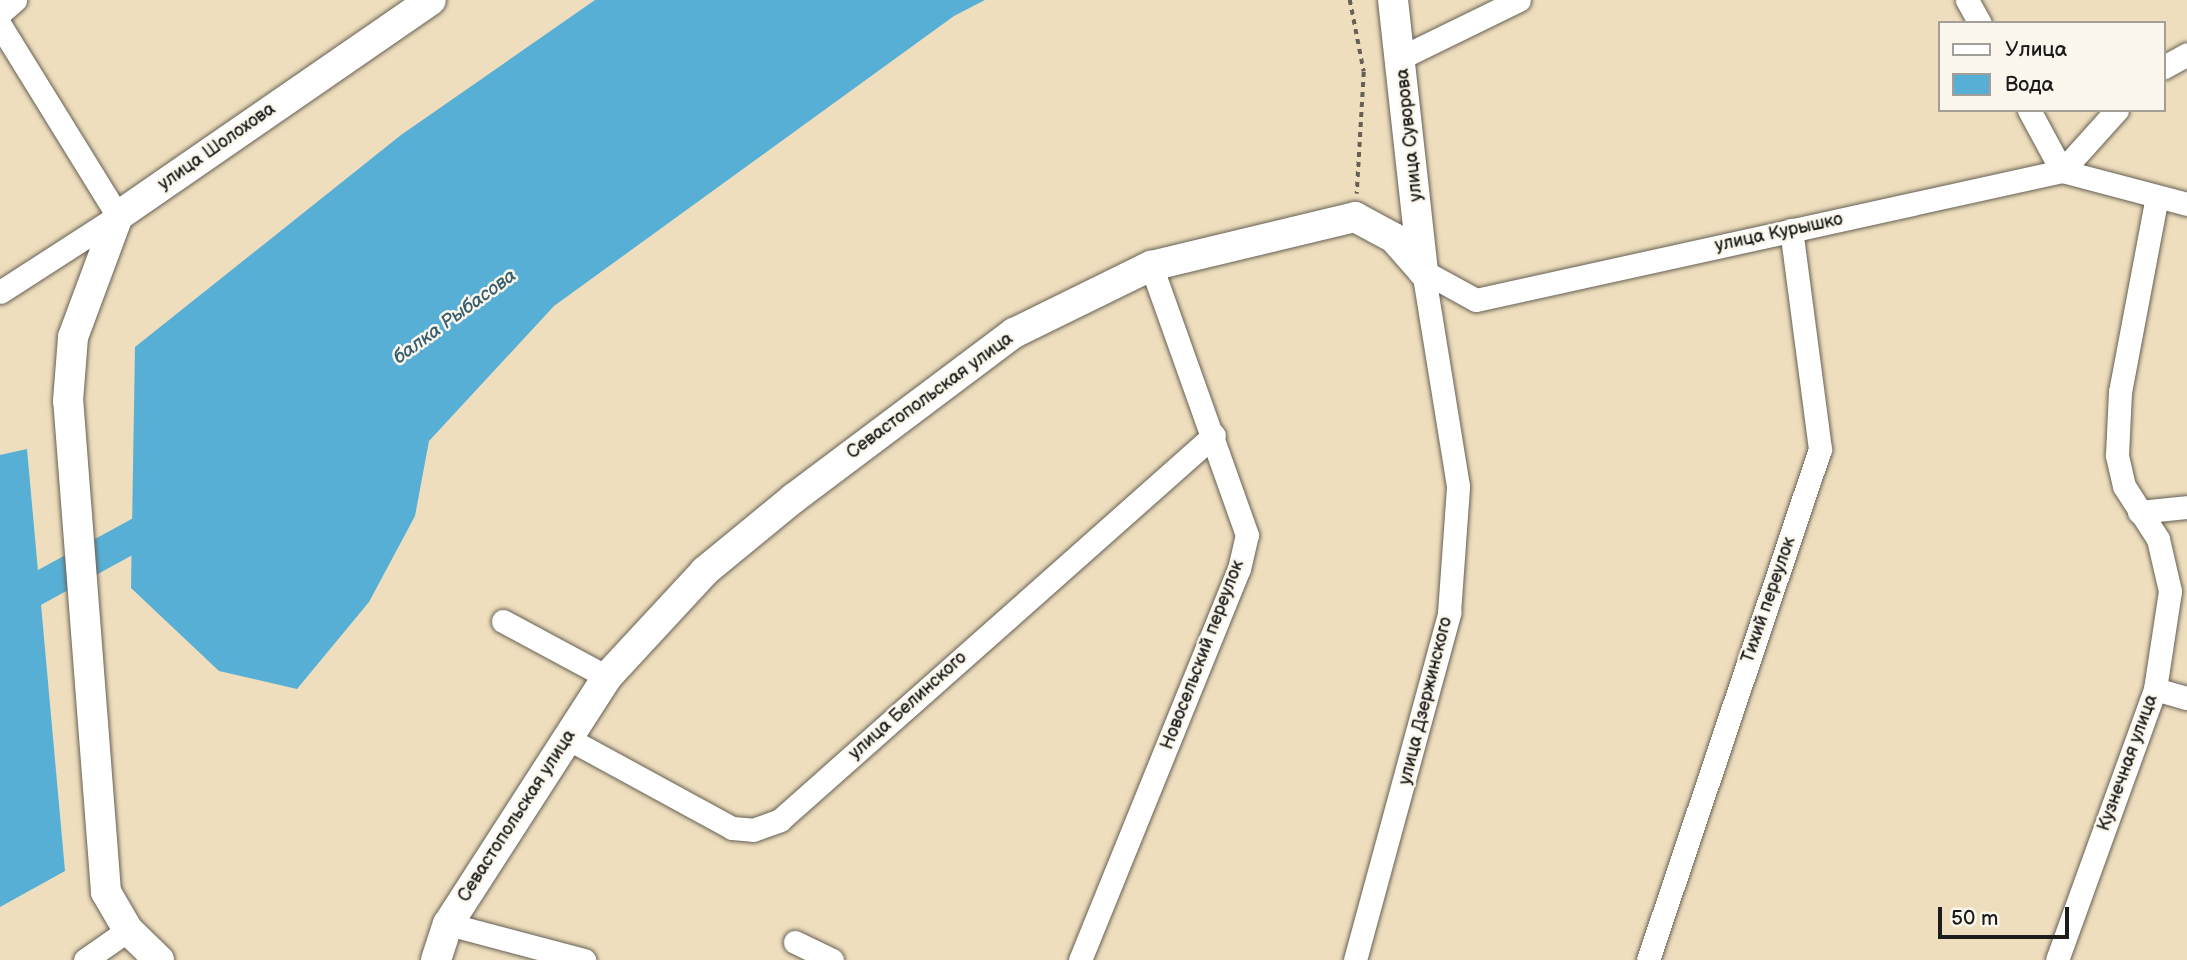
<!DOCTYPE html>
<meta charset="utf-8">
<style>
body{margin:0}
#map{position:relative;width:2187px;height:960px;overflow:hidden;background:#eedebd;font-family:"Balsamiq Sans",sans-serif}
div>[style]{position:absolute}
.water>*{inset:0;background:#58afd5}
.river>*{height:32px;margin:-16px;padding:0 16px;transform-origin:16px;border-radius:16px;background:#58afd5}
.path>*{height:3.5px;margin-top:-1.75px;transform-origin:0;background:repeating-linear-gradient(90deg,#666054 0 5px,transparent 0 10px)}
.roads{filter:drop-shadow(0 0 2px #666054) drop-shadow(0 0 2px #666054)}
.minor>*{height:23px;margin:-11.5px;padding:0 11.5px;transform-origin:11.5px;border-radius:11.5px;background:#fff}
.major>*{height:30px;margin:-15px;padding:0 15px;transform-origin:15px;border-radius:15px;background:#fff}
span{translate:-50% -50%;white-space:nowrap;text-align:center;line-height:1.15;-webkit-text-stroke:5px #fbf7ec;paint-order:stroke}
.street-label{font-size:18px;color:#1c1c1c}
.water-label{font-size:19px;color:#375e6f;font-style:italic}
.legend{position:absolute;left:1938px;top:21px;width:228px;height:91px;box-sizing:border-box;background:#fbf7ec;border:2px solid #a29f99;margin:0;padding:9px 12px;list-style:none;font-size:21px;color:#1c1c1c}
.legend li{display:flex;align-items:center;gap:14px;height:35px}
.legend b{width:35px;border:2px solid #a29f99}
.scale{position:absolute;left:1938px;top:907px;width:131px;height:32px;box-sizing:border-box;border:4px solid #1c1c1c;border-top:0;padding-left:9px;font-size:21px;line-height:24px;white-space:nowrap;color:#1c1c1c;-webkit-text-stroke:5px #fbf7ec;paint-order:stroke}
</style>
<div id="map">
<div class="water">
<i style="clip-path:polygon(595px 0,985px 0,954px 16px,554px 306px,429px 441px,415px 516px,369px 602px,297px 689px,219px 671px,131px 588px,135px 347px,401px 135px)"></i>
<i style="clip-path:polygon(27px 449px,65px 871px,0 907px,0 455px)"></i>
</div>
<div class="river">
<i style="left:0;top:609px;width:192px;rotate:-28.6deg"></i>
</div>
<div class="path">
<i style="left:1350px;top:0;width:73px;rotate:79deg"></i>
<i style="left:1364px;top:72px;width:122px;rotate:93.3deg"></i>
</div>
<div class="roads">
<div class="minor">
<i style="left:1967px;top:0;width:26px;rotate:61deg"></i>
<i style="left:0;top:13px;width:20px;rotate:-41deg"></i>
<i style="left:0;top:25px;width:225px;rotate:58.3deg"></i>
<i style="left:118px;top:216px;width:140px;rotate:147.2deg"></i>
<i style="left:1402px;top:57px;width:130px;rotate:-26deg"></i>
<i style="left:2164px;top:67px;width:26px;rotate:-29deg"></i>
<i style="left:2029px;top:110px;width:69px;rotate:61.6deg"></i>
<i style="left:2062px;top:171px;width:129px;rotate:14.8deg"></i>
<i style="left:1423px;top:271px;width:60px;rotate:28.7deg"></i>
<i style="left:1476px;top:300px;width:600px;rotate:-12.41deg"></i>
<i style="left:2062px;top:171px;width:82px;rotate:-48deg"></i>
<i style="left:2139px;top:512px;width:48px;rotate:-5.9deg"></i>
<i style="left:503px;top:621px;width:118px;rotate:28.3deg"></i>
<i style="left:2155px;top:689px;width:33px;rotate:16deg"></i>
<i style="left:567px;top:738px;width:188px;rotate:28.6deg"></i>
<i style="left:732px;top:828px;width:21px;rotate:5deg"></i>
<i style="left:753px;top:830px;width:29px;rotate:-20deg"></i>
<i style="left:780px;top:820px;width:580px;rotate:-41.58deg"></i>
<i style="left:448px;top:924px;width:141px;rotate:14.8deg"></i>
<i style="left:795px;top:942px;width:41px;rotate:25.9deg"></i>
<i style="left:85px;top:960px;width:52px;rotate:-34.9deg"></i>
<i style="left:1080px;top:960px;width:422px;rotate:-67.9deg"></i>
<i style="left:1239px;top:569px;width:35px;rotate:-77deg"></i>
<i style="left:1247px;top:535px;width:286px;rotate:-109.6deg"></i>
<i style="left:1355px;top:960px;width:360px;rotate:-74.8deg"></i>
<i style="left:1449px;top:613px;width:127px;rotate:-85.9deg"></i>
<i style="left:1458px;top:486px;width:218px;rotate:-99.2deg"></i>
<i style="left:1648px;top:960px;width:539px;rotate:-71.4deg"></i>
<i style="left:1820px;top:449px;width:221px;rotate:-97.5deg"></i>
<i style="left:2057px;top:960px;width:288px;rotate:-70.1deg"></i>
<i style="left:2155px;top:689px;width:99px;rotate:-81.3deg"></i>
<i style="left:2170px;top:591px;width:53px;rotate:-103deg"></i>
<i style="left:2158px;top:539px;width:63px;rotate:-122.7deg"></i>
<i style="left:2124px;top:486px;width:32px;rotate:-103deg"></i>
<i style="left:2117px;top:455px;width:63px;rotate:-87.3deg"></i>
<i style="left:2120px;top:392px;width:199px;rotate:-79.3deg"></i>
</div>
<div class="major">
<i style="left:1393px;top:0;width:273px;rotate:83.7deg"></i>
<i style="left:159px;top:960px;width:43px;rotate:-135.9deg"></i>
<i style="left:128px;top:930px;width:44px;rotate:-120.1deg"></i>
<i style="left:106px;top:892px;width:492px;rotate:-94.4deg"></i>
<i style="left:68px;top:401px;width:64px;rotate:-85.5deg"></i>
<i style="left:73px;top:337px;width:129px;rotate:-69.6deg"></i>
<i style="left:118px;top:216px;width:380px;rotate:-34.6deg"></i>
<i style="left:436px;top:960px;width:38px;rotate:-72deg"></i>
<i style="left:448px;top:924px;width:294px;rotate:-57.2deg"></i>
<i style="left:607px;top:677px;width:144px;rotate:-47.2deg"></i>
<i style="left:705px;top:571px;width:115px;rotate:-39.4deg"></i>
<i style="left:794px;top:498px;width:275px;rotate:-36.9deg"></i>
<i style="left:1014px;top:333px;width:153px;rotate:-26.1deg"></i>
<i style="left:1151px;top:266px;width:210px;rotate:-13.5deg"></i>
<i style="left:1355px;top:217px;width:44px;rotate:28.3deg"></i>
<i style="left:1394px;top:238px;width:44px;rotate:48.7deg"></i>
</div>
</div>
<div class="street-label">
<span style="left:1410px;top:135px;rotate:-96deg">улица Суворова</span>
<span style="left:217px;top:147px;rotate:-35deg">улица Шолохова</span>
<span style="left:1779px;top:233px;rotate:-12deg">улица Курышко</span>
<span style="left:930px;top:396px;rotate:-36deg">Севастопольская улица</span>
<span style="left:1769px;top:600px;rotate:-71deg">Тихий переулок</span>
<span style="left:1203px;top:655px;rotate:-69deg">Новосельский переулок</span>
<span style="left:1426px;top:701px;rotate:-76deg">улица Дзержинского</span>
<span style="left:908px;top:706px;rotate:-42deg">улица Белинского</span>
<span style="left:2128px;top:763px;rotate:-70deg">Кузнечная улица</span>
<span style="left:517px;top:816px;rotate:-57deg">Севастопольская улица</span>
</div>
<div class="water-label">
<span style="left:455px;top:317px;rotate:-36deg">балка Рыбасова</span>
</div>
<ul class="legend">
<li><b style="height:9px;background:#fff"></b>Улица</li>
<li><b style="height:19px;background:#58afd5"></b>Вода</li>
</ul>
<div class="scale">50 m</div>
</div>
